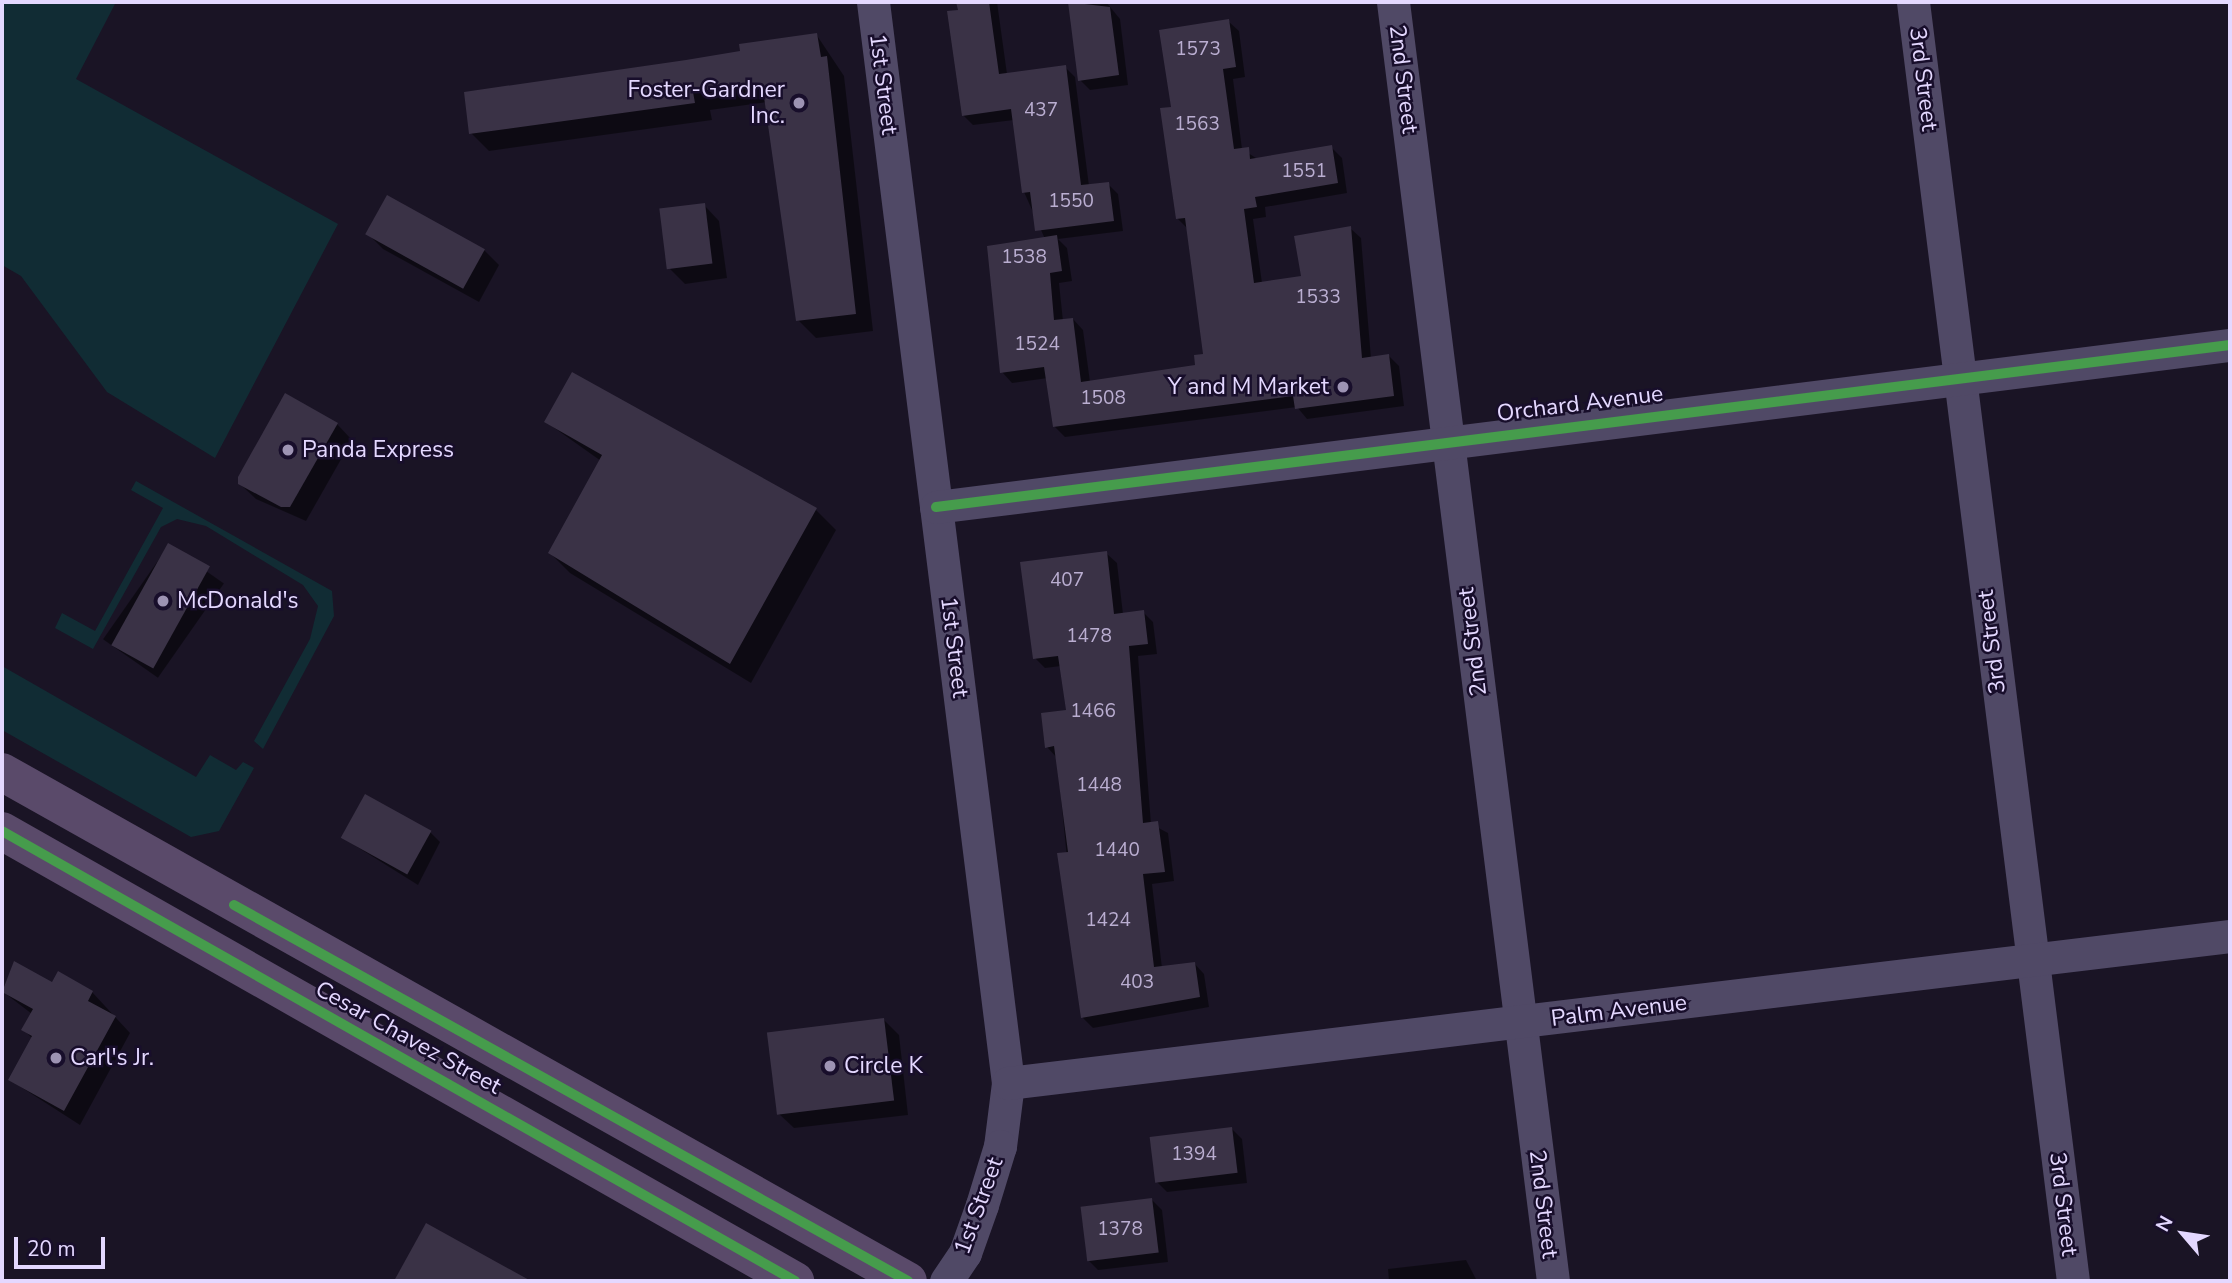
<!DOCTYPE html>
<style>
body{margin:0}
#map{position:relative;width:2232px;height:1283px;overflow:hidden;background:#1a1425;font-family:"Nunito Sans",sans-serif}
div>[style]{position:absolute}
.green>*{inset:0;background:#112c34}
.shadow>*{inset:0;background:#0007;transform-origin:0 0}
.building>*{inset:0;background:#3a3246;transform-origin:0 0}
.street>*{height:33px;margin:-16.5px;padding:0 16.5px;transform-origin:16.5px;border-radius:16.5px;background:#504966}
.primary>*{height:38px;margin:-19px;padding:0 19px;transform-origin:19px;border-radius:19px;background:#5a4a6a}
.cycleway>*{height:10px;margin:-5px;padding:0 5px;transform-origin:5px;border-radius:5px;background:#469c4c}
.dots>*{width:19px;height:19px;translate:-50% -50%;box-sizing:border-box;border:4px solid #180e2b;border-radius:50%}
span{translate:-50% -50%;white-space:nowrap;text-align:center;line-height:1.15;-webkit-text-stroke:5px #180e2b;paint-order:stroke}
.number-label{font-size:19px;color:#baaed1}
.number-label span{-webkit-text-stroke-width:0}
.street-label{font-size:23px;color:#e4d8ff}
.poi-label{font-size:23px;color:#e4d8ff}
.right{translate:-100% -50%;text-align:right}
.left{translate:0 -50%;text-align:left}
.frame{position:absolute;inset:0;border:4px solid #e4d8ff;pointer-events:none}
.north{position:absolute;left:2148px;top:1199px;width:70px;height:70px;-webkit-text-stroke:5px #180e2b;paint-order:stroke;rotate:299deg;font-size:19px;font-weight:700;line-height:28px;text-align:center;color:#e4d8ff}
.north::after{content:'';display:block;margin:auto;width:24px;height:32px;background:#e4d8ff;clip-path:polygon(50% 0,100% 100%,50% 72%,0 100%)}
.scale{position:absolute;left:14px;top:1237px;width:91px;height:32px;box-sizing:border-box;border:4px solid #e4d8ff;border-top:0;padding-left:9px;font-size:21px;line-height:24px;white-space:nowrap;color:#e4d8ff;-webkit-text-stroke:5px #180e2b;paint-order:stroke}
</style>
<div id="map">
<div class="green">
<i style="clip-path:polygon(2px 2px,116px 2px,76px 79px,338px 224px,215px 458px,107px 392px,21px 276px,2px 265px)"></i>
<i style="clip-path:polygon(136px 481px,332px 591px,334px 616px,263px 749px,254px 741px,310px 639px,318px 606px,303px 585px,206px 526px,177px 519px,161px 527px,93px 649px,55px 628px,62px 613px,95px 631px,163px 508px,131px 490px)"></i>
<i style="clip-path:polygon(2px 666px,196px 777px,210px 755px,236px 770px,243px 762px,254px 768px,219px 831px,191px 837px,2px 730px)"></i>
</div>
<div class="shadow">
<i style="clip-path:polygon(958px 2px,997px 2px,1007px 74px,1065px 67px,1075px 77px,1089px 186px,1108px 184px,1118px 194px,1123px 231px,1058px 239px,1067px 248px,1072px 281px,1059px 283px,1063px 321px,1073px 319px,1083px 330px,1090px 382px,1197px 367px,1205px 355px,1188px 229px,1177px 218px,1173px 108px,1228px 21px,1239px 31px,1245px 77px,1233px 79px,1242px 149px,1259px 160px,1331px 147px,1342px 158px,1347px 193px,1265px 207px,1266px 217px,1253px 219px,1262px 283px,1303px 278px,1350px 228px,1361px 238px,1371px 358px,1389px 356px,1399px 366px,1404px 406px,1307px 419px,1297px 407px,1065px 437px,1054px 426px,1048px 378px,1012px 383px,1002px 372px,1045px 239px,1024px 192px,1014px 120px,973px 125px,963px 115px)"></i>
<i style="clip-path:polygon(1069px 2px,1106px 2px,1120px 19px,1128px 85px,1090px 90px,1080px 80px)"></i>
<i style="clip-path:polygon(816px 34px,844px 76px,873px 331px,816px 338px,798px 320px,767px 102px,710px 110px,712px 120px,489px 151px,471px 133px)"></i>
<i style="clip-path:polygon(704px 205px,719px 221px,727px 278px,685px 284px,670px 269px)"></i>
<i style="clip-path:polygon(368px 234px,484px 250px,499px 265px,479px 302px,383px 249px)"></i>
<i style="clip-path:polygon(546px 422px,816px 510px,836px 530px,751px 683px,570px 573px,550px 553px,601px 461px)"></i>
<i style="clip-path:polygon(337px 424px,352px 440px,306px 521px,256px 499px,240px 484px)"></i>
<i style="left:169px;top:545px;width:67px;height:115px;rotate:35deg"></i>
<i style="clip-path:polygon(1106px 553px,1117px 563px,1123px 614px,1143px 612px,1153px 622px,1157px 654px,1138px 656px,1151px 824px,1168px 833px,1174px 881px,1152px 884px,1162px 968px,1194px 963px,1204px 974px,1209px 1007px,1093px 1028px,1083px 1018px,1057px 758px,1047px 747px,1068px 711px,1061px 666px,1045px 668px,1035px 658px)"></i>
<i style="clip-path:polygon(430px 832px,440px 842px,418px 885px,343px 838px)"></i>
<i style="clip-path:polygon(14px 964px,52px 985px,92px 992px,130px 1033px,80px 1125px,10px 1080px,33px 1039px,24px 1030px,32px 1014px,2px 991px)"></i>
<i style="clip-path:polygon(884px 1020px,899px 1035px,908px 1115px,794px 1128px,778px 1113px)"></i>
<i style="clip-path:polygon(1232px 1129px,1242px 1139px,1247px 1183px,1167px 1192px,1157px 1182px)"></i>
<i style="clip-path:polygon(1152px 1200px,1162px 1210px,1168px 1262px,1098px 1270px,1088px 1260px)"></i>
<i style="clip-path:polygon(427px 1225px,527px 1281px,396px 1281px)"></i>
<i style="clip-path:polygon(1466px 1260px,1477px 1281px,1389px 1281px,1388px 1269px)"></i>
</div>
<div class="building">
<i style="clip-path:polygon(956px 2px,989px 2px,999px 74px,1066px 65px,1081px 185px,1109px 182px,1114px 221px,1035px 231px,1030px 192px,1022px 193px,1011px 109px,962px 116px,947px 11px,958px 10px)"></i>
<i style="clip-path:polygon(1068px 2px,1110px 7px,1119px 75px,1078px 81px)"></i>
<i style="clip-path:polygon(1229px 19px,1236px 67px,1223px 69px,1234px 149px,1249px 147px,1250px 159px,1332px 145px,1338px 183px,1255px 197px,1257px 207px,1244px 209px,1254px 283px,1301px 276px,1294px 236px,1351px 226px,1362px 358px,1389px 354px,1394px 396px,1295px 409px,1293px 396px,1053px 427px,1044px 367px,1000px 373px,987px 246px,1057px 235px,1062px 271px,1050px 273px,1054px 320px,1073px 318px,1081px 382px,1195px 365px,1194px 355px,1203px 354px,1185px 218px,1176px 219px,1160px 108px,1171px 107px,1159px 30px)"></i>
<i style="clip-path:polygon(817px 33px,821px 57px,827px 56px,856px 314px,796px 321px,762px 83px,693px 92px,695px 103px,469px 134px,464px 92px,686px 60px,740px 51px,739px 44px)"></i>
<i style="left:387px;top:195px;width:112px;height:45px;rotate:29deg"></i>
<i style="left:705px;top:203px;width:61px;height:46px;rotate:83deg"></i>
<i style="clip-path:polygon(572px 372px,817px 508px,730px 664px,548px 553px,602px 455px,544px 422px)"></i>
<i style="clip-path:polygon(285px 393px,338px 423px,290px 507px,281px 507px,238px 484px,238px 477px)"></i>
<i style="left:168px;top:543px;width:48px;height:117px;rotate:29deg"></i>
<i style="clip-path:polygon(1107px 551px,1114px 614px,1144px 610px,1148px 644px,1129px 646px,1143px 823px,1158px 821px,1165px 872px,1143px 874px,1154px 967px,1195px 962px,1200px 997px,1081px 1018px,1057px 853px,1068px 852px,1054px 746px,1045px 748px,1041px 713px,1066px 710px,1058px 656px,1033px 659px,1020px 562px)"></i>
<i style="left:365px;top:794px;width:76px;height:50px;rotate:29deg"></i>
<i style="clip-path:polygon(14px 961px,52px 982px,58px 971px,93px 991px,88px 1001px,116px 1016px,64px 1111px,8px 1080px,32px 1036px,21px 1030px,33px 1009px,2px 992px)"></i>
<i style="left:884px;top:1018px;width:83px;height:118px;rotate:83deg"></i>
<i style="left:1232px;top:1127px;width:46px;height:83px;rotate:83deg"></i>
<i style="left:1152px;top:1198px;width:55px;height:72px;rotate:83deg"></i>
<i style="clip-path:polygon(426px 1223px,531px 1281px,394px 1281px)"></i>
</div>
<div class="street">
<i style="left:873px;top:2px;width:1089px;rotate:82.88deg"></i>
<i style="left:1008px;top:1083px;width:64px;rotate:97.2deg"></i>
<i style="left:1000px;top:1146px;width:62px;rotate:107deg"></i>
<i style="left:982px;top:1205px;width:51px;rotate:109.5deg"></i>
<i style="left:965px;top:1253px;width:34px;rotate:124deg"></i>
<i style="left:1393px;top:2px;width:1289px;rotate:82.87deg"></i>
<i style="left:1913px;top:2px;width:1289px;rotate:82.87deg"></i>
<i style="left:936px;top:507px;width:1304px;rotate:-7.14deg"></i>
<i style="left:1008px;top:1083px;width:1231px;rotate:-6.86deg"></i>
</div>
<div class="primary">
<i style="left:2px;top:772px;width:1039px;rotate:29.33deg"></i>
<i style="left:2px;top:831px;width:912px;rotate:29.57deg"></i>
</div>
<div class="cycleway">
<i style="left:936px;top:507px;width:1304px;rotate:-7.14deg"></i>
<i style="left:2px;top:831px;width:912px;rotate:29.57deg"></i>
<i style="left:234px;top:905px;width:772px;rotate:29.16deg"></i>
</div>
<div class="dots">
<i style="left:799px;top:103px;background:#9d93b3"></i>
<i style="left:1343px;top:387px;background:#9d93b3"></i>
<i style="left:288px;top:450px;background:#9d93b3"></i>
<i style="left:163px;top:601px;background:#9d93b3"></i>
<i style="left:56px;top:1058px;background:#9d93b3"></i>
<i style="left:830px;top:1066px;background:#9d93b3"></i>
</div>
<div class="number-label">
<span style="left:1198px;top:50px">1573</span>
<span style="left:1041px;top:111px">437</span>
<span style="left:1197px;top:125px">1563</span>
<span style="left:1304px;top:172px">1551</span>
<span style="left:1071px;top:202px">1550</span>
<span style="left:1024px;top:258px">1538</span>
<span style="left:1318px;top:298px">1533</span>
<span style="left:1037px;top:345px">1524</span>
<span style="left:1103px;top:399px">1508</span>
<span style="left:1067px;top:581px">407</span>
<span style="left:1089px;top:637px">1478</span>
<span style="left:1093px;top:712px">1466</span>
<span style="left:1099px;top:786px">1448</span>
<span style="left:1117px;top:851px">1440</span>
<span style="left:1108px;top:921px">1424</span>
<span style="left:1137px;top:983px">403</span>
<span style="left:1194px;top:1155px">1394</span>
<span style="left:1120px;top:1230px">1378</span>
</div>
<div class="street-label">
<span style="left:1403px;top:79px;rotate:83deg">2nd Street</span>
<span style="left:1923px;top:79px;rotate:83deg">3rd Street</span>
<span style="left:883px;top:84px;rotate:83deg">1st Street</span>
<span style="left:1580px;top:404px;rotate:-7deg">Orchard Avenue</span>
<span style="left:1473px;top:642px;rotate:-97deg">2nd Street</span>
<span style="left:1992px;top:642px;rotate:-97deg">3rd Street</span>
<span style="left:954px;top:647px;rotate:83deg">1st Street</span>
<span style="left:1619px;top:1011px;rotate:-7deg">Palm Avenue</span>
<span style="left:408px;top:1038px;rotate:29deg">Cesar Chavez Street</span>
<span style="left:1543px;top:1204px;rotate:83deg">2nd Street</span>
<span style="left:2063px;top:1204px;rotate:83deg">3rd Street</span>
<span style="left:979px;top:1206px;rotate:-70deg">1st Street</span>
</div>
<div class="poi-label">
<span class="right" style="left:785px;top:103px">Foster-Gardner<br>Inc.</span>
<span class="right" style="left:1329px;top:387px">Y and M Market</span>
<span class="left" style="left:302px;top:450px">Panda Express</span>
<span class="left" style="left:177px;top:601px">McDonald's</span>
<span class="left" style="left:70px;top:1058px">Carl's Jr.</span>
<span class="left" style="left:844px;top:1066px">Circle K</span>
</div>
<div class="frame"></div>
<div class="north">N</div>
<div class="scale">20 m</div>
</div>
